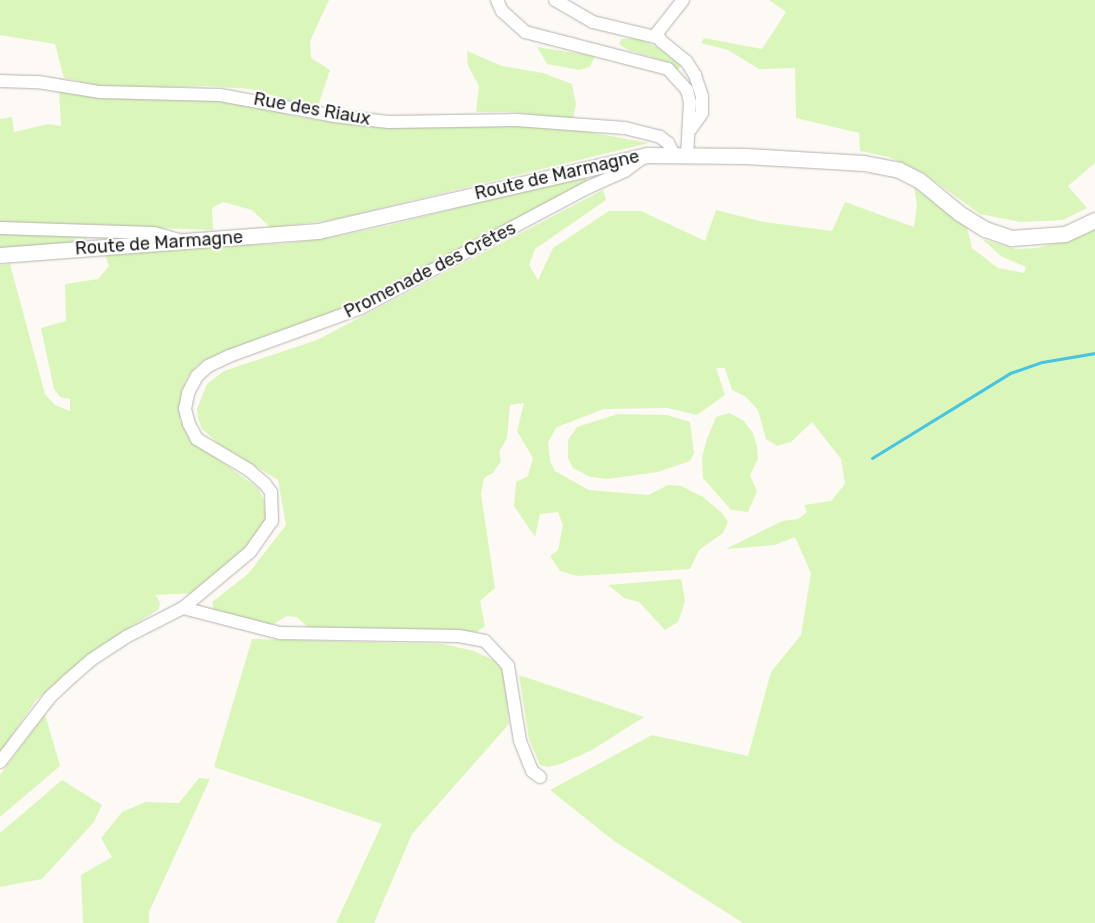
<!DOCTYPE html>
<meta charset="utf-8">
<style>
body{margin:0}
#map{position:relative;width:1095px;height:923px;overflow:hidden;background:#fdfaf6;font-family:Rubik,sans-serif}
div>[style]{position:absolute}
.green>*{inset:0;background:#dbf6ba}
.stream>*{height:3px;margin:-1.5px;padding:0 1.5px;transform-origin:1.5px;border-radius:1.5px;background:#46c5e2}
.roads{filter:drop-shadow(0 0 1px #b5b3ae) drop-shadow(0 0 1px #b5b3ae)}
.minor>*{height:12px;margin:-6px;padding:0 6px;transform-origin:6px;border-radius:6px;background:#fff}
.tertiary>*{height:15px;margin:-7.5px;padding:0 7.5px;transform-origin:7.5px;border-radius:7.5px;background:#fff}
span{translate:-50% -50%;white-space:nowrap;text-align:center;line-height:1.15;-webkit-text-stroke:4.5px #fff;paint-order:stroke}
.street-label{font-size:18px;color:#1b1a19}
</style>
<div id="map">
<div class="green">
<i style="clip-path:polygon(0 0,329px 0,310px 41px,311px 58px,330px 70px,317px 109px,251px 89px,207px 86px,139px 89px,104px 87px,64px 78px,55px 44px,0 35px)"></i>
<i style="clip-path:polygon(769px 0,1095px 0,1095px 163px,1068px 186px,1087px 208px,1063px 220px,1020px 222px,980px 214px,922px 172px,889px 157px,860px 151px,859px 133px,796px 118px,795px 68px,759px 69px,728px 50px,701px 43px,704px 38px,762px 49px,786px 12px)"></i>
<i style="clip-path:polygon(638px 38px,659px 48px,681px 66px,678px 70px,671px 63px,628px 50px,619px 44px,621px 39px)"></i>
<i style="clip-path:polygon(537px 47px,595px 56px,590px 67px,579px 70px,547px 64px)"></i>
<i style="clip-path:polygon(467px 51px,502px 66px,543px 73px,572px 84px,576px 104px,573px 119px,511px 112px,476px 112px,479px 86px,468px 66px)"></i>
<i style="clip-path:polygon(59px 91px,243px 102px,297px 117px,361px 126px,510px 124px,582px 131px,649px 143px,332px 220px,271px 228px,252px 210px,223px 202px,212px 208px,213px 230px,0 223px,0 119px,12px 117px,14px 132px,48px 124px,61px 126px)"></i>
<i style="clip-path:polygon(586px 175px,587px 183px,360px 302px,222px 353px,196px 366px,186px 380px,181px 398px,180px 420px,191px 440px,258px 488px,264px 500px,267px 523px,249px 547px,195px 593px,155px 595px,160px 602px,159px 609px,93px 651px,36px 700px,0 753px,0 265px,10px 264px,45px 394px,55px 405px,70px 411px,70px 399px,60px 397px,54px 389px,41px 328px,66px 321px,65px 284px,98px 279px,109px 266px,105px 255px,216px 246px,281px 244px,333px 237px,390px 225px)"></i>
<i style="clip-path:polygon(914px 187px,967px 227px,972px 248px,998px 268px,1024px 273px,1026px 267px,1001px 256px,982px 239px,1016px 249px,1037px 248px,1081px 236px,1095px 229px,1095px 923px,743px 923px,614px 841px,550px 790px,652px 735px,748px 756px,771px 672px,801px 635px,811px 573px,795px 537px,775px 545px,726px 549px,782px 521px,798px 519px,807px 512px,804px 505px,831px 501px,845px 484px,841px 459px,812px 422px,791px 442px,777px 446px,766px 439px,758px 410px,746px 397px,732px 390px,725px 368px,716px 368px,725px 395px,697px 415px,668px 408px,604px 409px,557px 427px,548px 442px,550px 461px,555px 471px,589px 490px,648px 495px,668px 485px,681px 486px,703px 497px,722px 513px,728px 522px,723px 533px,699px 550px,690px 569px,577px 576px,560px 571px,550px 556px,558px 550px,563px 525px,558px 512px,540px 514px,535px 537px,514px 506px,516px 482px,528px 476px,533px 458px,517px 431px,524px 403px,510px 405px,507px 438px,499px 452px,501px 461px,493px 473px,484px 478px,481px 494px,495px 588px,480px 601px,485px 626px,477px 632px,308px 627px,297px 617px,287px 616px,272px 625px,214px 611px,212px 602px,248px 574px,286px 525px,278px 480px,219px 444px,202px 429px,198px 419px,197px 409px,207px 384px,224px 371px,317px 340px,603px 190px,606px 200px,535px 249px,529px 265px,538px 280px,553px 248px,609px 211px,641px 211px,705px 241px,716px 210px,764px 222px,832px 231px,845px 202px,914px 227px,917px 205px)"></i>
<i style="clip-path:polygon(0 232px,88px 235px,85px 243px,0 249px)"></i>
<i style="clip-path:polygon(729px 413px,743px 420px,753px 433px,757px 447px,758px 459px,750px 475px,757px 491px,748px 512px,731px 510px,703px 478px,702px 457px,707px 439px,716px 417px)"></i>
<i style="clip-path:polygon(618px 414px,667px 415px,690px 422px,694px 453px,690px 461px,658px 472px,608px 479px,590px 477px,573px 468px,568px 458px,568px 440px,577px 427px)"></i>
<i style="clip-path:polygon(681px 579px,685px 600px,682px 611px,678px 622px,665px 630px,639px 602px,624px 598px,608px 585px)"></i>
<i style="clip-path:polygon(252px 639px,443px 644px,474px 651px,495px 661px,505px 673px,509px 724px,412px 834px,374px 923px,336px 923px,382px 824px,214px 767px)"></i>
<i style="clip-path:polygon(519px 675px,644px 717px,592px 750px,561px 764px,548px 767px,540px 765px,529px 739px)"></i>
<i style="clip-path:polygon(45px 714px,60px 766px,0 817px,0 775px)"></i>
<i style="clip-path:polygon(199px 778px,210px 779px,149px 912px,149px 923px,83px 923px,81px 875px,112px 857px,101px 838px,122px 812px,146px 802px,179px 803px)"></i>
<i style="clip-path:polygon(62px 780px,102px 805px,94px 822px,42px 879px,0 887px,0 833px)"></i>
</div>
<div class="stream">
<i style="left:872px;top:458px;width:162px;rotate:-31.6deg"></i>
<i style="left:1010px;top:373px;width:34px;rotate:-19deg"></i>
<i style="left:1042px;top:362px;width:54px;rotate:-9.6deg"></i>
</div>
<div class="roads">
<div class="minor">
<i style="left:497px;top:0;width:12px;rotate:66deg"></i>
<i style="left:502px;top:11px;width:31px;rotate:42deg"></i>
<i style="left:525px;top:32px;width:148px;rotate:14.5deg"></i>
<i style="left:668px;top:69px;width:28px;rotate:48deg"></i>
<i style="left:687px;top:90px;width:12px;rotate:76deg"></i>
<i style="left:690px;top:102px;width:54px;rotate:93.2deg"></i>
<i style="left:555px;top:0;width:44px;rotate:30.1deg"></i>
<i style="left:593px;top:22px;width:68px;rotate:13.6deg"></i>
<i style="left:683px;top:0;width:42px;rotate:128.2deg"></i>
<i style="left:657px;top:33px;width:9px;rotate:63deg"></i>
<i style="left:661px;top:41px;width:32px;rotate:39deg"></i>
<i style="left:686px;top:61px;width:17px;rotate:57deg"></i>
<i style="left:695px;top:75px;width:22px;rotate:72deg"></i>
<i style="left:702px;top:96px;width:17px;rotate:90deg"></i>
<i style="left:702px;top:113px;width:19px;rotate:125deg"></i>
<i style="left:0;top:81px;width:38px;rotate:2deg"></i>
<i style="left:38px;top:82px;width:63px;rotate:9.2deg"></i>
<i style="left:100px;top:92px;width:120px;rotate:1.4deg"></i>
<i style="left:220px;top:95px;width:116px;rotate:10.4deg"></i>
<i style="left:334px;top:116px;width:55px;rotate:6.2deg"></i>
<i style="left:389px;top:122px;width:127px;rotate:-0.9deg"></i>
<i style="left:516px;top:120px;width:109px;rotate:4.2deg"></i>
<i style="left:625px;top:128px;width:36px;rotate:14deg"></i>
<i style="left:660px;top:137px;width:10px;rotate:37deg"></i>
<i style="left:668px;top:143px;width:13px;rotate:63deg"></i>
<i style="left:0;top:228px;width:154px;rotate:1.9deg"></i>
<i style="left:154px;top:233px;width:25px;rotate:16deg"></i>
<i style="left:183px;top:608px;width:100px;rotate:14.5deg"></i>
<i style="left:280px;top:633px;width:179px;rotate:1deg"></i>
<i style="left:459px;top:636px;width:26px;rotate:11deg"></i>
<i style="left:485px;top:641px;width:34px;rotate:47deg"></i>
<i style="left:508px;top:666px;width:76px;rotate:80.9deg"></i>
<i style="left:520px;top:741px;width:32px;rotate:68deg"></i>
<i style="left:532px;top:771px;width:10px;rotate:37deg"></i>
<i style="left:0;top:762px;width:82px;rotate:-52.4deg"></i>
<i style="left:50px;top:697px;width:23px;rotate:-43deg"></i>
<i style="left:67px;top:681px;width:32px;rotate:-41deg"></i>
<i style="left:91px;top:660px;width:42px;rotate:-33.3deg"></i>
<i style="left:126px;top:637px;width:64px;rotate:-27deg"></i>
<i style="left:183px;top:608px;width:87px;rotate:-39.9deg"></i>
<i style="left:250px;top:552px;width:38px;rotate:-55deg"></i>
<i style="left:272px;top:521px;width:29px;rotate:-92deg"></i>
<i style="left:271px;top:492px;width:10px;rotate:-127deg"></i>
<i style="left:265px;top:484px;width:21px;rotate:-139deg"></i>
<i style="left:249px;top:470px;width:61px;rotate:-149.2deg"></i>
<i style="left:197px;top:439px;width:17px;rotate:-118deg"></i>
<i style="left:189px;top:424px;width:16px;rotate:-105deg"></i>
<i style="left:185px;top:409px;width:16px;rotate:-79deg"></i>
<i style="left:188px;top:393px;width:19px;rotate:-62deg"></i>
<i style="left:197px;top:376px;width:15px;rotate:-42deg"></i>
<i style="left:208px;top:366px;width:23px;rotate:-25deg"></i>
<i style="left:229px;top:356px;width:140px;rotate:-20deg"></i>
<i style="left:361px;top:308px;width:258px;rotate:-28deg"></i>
<i style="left:589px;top:187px;width:39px;rotate:-24deg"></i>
<i style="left:625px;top:171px;width:25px;rotate:-37deg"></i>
</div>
<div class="tertiary">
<i style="left:0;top:255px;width:319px;rotate:-4.3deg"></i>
<i style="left:318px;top:231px;width:338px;rotate:-13deg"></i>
<i style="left:647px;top:155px;width:99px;rotate:0.6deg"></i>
<i style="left:746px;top:156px;width:118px;rotate:3.4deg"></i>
<i style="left:864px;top:163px;width:36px;rotate:11deg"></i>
<i style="left:899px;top:170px;width:22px;rotate:27deg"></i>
<i style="left:919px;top:180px;width:52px;rotate:39.5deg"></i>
<i style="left:959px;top:213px;width:31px;rotate:32deg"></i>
<i style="left:985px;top:229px;width:28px;rotate:19deg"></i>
<i style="left:1011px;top:238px;width:54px;rotate:-4.2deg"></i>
<i style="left:1065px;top:234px;width:33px;rotate:-25deg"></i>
</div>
</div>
<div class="street-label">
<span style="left:312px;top:109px;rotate:10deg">Rue des Riaux</span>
<span style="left:557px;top:175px;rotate:-13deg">Route de Marmagne</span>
<span style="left:159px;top:243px;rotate:-4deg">Route de Marmagne</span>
<span style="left:430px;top:270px;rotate:-27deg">Promenade des Crêtes</span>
</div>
</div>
